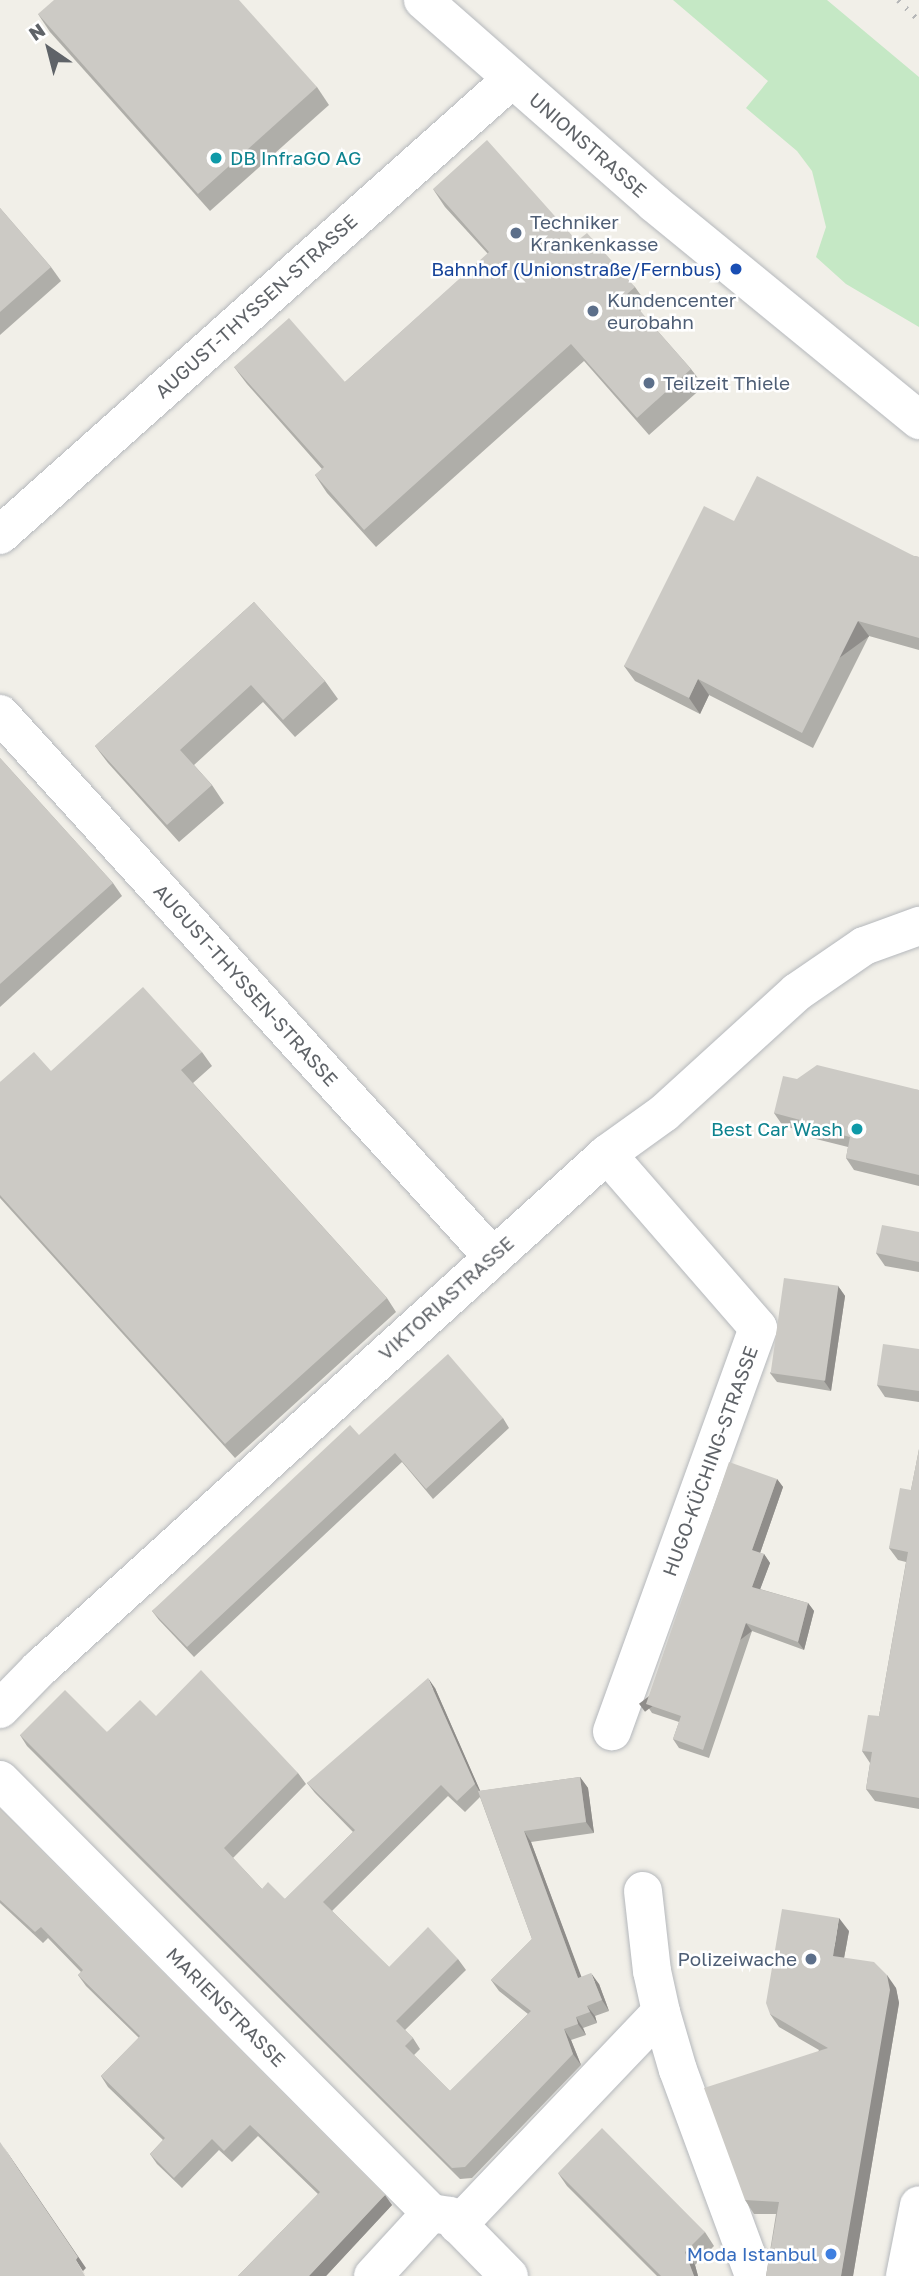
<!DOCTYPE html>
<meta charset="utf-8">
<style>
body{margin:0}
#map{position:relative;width:919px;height:2276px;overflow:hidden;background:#f1efe8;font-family:"Golos Text",sans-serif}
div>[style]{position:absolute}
.green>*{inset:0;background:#c5e8c5}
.roads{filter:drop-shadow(0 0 2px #b5b8bc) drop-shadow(0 0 2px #b5b8bc)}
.street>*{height:38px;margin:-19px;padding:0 19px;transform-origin:19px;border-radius:19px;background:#fff}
.secondary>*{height:38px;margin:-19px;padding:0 19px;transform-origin:19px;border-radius:19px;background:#fff}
.rail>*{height:5px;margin-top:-2.5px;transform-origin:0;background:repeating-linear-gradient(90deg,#b6b7b8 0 2px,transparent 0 11px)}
.wall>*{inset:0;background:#afaea9}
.shaded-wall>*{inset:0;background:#8f8d8a;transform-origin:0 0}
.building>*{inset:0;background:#cccac5;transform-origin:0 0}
.dots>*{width:19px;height:19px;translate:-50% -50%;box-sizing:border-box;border:4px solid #fff;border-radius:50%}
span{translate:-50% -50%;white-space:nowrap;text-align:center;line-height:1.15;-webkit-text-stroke:5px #fff;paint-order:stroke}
.street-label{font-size:19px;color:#5f6368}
.culture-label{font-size:19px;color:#0d838f}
.left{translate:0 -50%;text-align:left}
.right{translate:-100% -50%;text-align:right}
.service-label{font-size:19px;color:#4e5e75}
.transit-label{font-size:19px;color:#164399}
.shop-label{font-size:19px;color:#366cbe}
.north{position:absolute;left:14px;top:14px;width:70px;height:70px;-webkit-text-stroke:5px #fff;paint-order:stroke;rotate:325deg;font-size:19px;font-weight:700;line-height:28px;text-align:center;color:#5f6368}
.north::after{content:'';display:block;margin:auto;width:24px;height:32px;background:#5f6368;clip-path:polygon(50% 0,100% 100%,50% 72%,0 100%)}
</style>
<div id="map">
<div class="green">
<i style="clip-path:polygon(673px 0,827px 0,919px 77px,919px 327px,846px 284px,816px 257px,826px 227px,812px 171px,797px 151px,746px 108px,768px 81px)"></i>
</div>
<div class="roads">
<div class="street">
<i style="left:423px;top:0;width:308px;rotate:41.3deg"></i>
<i style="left:654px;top:203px;width:343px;rotate:39.3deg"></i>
<i style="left:0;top:535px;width:686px;rotate:-41.69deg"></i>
<i style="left:0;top:714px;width:732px;rotate:47.77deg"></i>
<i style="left:607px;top:1154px;width:230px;rotate:49deg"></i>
<i style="left:758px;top:1328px;width:429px;rotate:109.9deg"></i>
<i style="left:0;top:1709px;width:56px;rotate:-45.7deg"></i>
<i style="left:39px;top:1669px;width:767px;rotate:-42.2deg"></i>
<i style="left:607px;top:1154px;width:70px;rotate:-35.7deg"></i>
<i style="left:664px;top:1113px;width:180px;rotate:-42.3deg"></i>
<i style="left:797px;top:992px;width:81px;rotate:-34.5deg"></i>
<i style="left:864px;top:946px;width:59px;rotate:-20deg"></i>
<i style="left:0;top:1780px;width:611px;rotate:45.13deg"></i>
<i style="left:431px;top:2213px;width:19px;rotate:9deg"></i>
<i style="left:450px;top:2216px;width:84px;rotate:45.5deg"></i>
<i style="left:643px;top:1891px;width:81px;rotate:83.6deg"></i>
<i style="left:652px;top:1971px;width:42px;rotate:77.6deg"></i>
<i style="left:661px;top:2012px;width:60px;rotate:73.7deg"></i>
<i style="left:678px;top:2070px;width:220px;rotate:69.7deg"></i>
<i style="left:458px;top:2225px;width:294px;rotate:-46.4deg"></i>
<i style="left:373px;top:2276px;width:86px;rotate:-47.4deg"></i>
</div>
<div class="secondary">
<i style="left:905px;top:2276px;width:72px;rotate:-78.8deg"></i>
</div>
</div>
<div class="rail">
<i style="left:898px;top:0;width:29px;rotate:44deg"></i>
</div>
<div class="wall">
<i style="clip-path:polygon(38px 14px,317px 87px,329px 105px,210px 211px,50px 32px)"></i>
<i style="clip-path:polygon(433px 189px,577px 241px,635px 287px,647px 304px,640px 311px,691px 369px,704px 386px,649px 435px,584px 361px,376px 547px,327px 493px,315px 475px,322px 469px,247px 384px,234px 367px,345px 382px,488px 254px,445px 207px)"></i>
<i style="clip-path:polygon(0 208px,51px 267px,61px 281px,0 335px)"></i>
<i style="clip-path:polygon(734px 521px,919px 557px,919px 650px,869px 636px,813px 748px,709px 695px,700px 714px,635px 681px,624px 666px)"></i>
<i style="clip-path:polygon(254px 602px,325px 681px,338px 699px,295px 737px,263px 702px,194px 765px,212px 785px,224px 803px,179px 842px,108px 763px,95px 746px)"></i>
<i style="clip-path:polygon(0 758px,113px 883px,122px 896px,0 1007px)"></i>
<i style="clip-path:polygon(202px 1052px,212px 1066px,193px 1083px,387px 1298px,396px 1312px,235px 1458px,0 1198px,0 1082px,51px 1071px)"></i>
<i style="clip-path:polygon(797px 1079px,919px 1090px,919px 1186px,854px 1170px,846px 1158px,848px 1147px,812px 1138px,808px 1132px,783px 1126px,774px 1113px)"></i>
<i style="clip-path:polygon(919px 1232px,919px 1272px,885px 1266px,876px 1253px)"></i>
<i style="clip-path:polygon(838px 1286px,845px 1296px,831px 1391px,777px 1382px,770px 1373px)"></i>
<i style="clip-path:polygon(919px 1349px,919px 1402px,885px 1397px,877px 1385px)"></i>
<i style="clip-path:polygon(503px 1418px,509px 1428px,433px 1499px,402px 1462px,194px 1657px,159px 1620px,152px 1611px,359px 1435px)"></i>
<i style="clip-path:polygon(919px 1449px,919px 1809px,875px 1801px,866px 1789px,870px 1763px,862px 1751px,879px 1716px,906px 1562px,898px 1560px,889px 1548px,911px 1490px)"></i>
<i style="clip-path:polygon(777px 1479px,783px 1487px,760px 1553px,764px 1554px,770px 1563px,760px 1589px,808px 1603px,814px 1611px,804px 1650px,752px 1631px,709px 1758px,679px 1748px,673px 1739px,679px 1722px,652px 1713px,646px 1704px)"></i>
<i style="clip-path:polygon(evenodd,435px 1688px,480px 1791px,580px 1777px,588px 1788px,594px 1833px,531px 1842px,581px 1977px,599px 1984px,609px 2011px,595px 2016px,597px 2023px,583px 2028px,586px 2035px,571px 2040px,581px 2065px,472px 2178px,460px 2179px,27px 1746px,20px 1735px,107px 1732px,156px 1716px,298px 1773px,306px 1784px,233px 1858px,262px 1889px,285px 1899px,353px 1832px,315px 1793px,307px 1783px,435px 1688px,448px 1796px,465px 1812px,480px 1797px,532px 1939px,491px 1980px,499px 1991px,528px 2014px,450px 2091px,414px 2055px,420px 2049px,413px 2038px,405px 2030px,466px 1970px,458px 1959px,389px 1967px,332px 1911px,448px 1796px)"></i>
<i style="clip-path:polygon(0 1809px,392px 2205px,326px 2276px,238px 2276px,318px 2194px,258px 2136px,232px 2162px,219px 2150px,182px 2188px,157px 2164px,150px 2154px,163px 2140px,108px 2087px,101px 2076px,139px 2038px,86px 1986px,78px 1975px,81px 1972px,48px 1938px,43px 1943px,0 1903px)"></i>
<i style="clip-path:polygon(849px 1931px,844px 1958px,896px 1988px,899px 2003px,853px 2276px,766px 2276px,776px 2214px,754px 2214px,745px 2200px,819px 2050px,779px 2027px,770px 2014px)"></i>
<i style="clip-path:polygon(558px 2173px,705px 2232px,714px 2246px,695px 2265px,698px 2276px,657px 2276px,567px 2186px)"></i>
</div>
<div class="shaded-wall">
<i style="left:858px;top:621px;width:19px;height:125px;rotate:54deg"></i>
<i style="clip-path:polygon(698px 679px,709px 695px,700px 714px,689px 698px)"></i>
<i style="clip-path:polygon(838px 1286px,845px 1296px,831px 1391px,824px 1381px)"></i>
<i style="clip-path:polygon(777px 1479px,783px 1487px,758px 1559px,752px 1550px)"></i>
<i style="clip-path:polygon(764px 1554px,770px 1563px,758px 1595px,752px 1587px)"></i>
<i style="clip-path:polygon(808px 1603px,814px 1611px,804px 1650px,798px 1642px)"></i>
<i style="left:746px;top:1623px;width:10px;height:134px;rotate:53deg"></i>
<i style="clip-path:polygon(428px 1678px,435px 1688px,482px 1795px,475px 1784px)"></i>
<i style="clip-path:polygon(580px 1777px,588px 1788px,594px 1833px,586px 1822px)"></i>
<i style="clip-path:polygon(524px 1831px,531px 1842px,586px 1989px,578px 1978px)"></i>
<i style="clip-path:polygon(839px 1918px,849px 1931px,842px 1969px,833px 1956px)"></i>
<i style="clip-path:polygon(591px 1973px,599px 1984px,609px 2011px,602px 2000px)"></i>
<i style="clip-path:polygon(887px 1975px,896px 1988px,899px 2003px,853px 2276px,841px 2276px)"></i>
<i style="clip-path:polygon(587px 2006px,595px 2016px,597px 2023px,590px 2012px)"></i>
<i style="clip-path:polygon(576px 2017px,583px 2028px,586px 2035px,578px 2024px)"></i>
<i style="clip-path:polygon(564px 2029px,571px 2040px,581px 2065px,573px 2054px)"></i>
<i style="clip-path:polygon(3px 2146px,86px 2268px,83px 2271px,86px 2276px)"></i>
<i style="clip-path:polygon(385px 2195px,392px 2205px,326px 2276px,309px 2276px)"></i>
<i style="clip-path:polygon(685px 2252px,695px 2265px,698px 2276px,694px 2276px)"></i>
</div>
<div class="building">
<i style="clip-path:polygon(54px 0,239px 0,317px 87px,198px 194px,38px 14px)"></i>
<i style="clip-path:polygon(487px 140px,577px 241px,587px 233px,635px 287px,626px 295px,691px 369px,637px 418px,571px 344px,364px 530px,315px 475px,324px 467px,234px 367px,289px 318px,345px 382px,489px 252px,433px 189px)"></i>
<i style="clip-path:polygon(0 208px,51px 267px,0 312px)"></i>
<i style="clip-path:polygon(757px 476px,914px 556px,919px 557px,919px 638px,858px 621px,802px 733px,698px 679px,689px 698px,624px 666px,704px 506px,734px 521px)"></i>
<i style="clip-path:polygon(254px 602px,325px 681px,283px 720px,251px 685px,180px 750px,212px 785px,167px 825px,95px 746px)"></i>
<i style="clip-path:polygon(0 758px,113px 883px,0 984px)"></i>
<i style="clip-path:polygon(143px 987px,202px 1052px,181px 1070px,387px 1298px,225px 1444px,0 1195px,0 1082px,34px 1052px,51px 1071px)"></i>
<i style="clip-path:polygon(817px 1065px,919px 1090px,919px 1175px,846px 1158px,850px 1137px,803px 1125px,800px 1120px,774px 1113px,783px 1076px,797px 1079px)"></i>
<i style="clip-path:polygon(882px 1225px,919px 1232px,919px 1262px,876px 1253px)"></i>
<i style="left:784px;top:1278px;width:55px;height:96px;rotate:8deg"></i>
<i style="clip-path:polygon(883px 1344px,919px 1349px,919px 1391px,877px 1385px)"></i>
<i style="clip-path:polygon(448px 1354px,503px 1418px,426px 1489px,395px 1453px,187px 1647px,152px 1611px,350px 1425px,359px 1435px)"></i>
<i style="clip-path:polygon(919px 1449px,919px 1798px,866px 1789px,872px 1752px,862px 1751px,868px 1715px,879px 1716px,908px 1552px,889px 1548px,900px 1488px,911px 1490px)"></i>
<i style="clip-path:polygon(729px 1462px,777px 1479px,752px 1550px,764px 1554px,752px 1587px,808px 1603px,798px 1642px,746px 1623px,703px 1750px,673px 1739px,681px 1716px,646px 1704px)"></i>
<i style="clip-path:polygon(201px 1670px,298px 1773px,224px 1848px,262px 1889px,268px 1882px,285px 1899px,355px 1830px,307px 1783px,428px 1678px,475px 1784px,457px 1801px,441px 1785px,323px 1902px,389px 1967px,428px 1927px,458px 1959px,396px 2021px,413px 2038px,405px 2046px,450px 2091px,531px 2011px,491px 1980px,532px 1939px,478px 1791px,580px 1777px,586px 1822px,524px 1831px,578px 1978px,591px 1973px,602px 2000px,587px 2006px,590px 2012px,576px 2017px,578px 2024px,564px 2029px,573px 2054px,465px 2167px,452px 2168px,20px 1735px,65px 1690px,107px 1732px,140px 1700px,156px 1716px)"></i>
<i style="clip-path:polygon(0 1809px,385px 2195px,309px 2276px,238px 2276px,320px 2192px,250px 2125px,224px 2151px,212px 2139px,174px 2178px,150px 2154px,165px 2138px,101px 2076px,140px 2036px,78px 1975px,83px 1970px,41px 1927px,35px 1932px,0 1900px)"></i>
<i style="clip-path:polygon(782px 1909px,839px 1918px,833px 1956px,874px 1962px,887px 1975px,890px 1990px,841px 2276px,766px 2276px,779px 2202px,745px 2200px,704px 2088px,828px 2048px,770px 2014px,766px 2003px)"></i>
<i style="clip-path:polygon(602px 2128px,705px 2232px,685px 2252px,694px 2276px,661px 2276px,558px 2173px)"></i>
<i style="clip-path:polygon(0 2142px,78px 2257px,76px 2260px,85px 2276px,0 2276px)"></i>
</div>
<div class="dots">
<i style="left:216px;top:158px;background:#0f9aa8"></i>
<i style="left:516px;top:233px;background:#5c6f8a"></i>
<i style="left:736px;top:269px;background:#1a4fb4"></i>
<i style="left:593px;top:311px;background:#5c6f8a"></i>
<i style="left:649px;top:383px;background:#5c6f8a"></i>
<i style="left:857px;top:1129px;background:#0f9aa8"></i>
<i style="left:811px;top:1959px;background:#5c6f8a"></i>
<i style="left:831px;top:2254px;background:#3f7fe0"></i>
</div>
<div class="street-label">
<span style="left:588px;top:145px;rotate:41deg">UNIONSTRASSE</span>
<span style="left:256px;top:306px;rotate:-42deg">AUGUST-THYSSEN-STRASSE</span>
<span style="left:246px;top:985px;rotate:48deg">AUGUST-THYSSEN-STRASSE</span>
<span style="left:446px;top:1298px;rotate:-42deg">VIKTORIASTRASSE</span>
<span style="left:710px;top:1461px;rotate:-70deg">HUGO-KÜCHING-STRASSE</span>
<span style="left:226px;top:2007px;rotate:45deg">MARIENSTRASSE</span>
</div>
<div class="culture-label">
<span class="left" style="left:230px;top:158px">DB InfraGO AG</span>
<span class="right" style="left:843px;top:1129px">Best Car Wash</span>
</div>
<div class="service-label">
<span class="left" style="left:530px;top:233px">Techniker<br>Krankenkasse</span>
<span class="left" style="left:607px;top:311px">Kundencenter<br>eurobahn</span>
<span class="left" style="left:663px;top:383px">Teilzeit Thiele</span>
<span class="right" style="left:797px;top:1959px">Polizeiwache</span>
</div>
<div class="transit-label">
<span class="right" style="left:722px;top:269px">Bahnhof (Unionstraße/Fernbus)</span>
</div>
<div class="shop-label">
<span class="right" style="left:817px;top:2254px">Moda Istanbul</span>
</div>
<div class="north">N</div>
</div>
